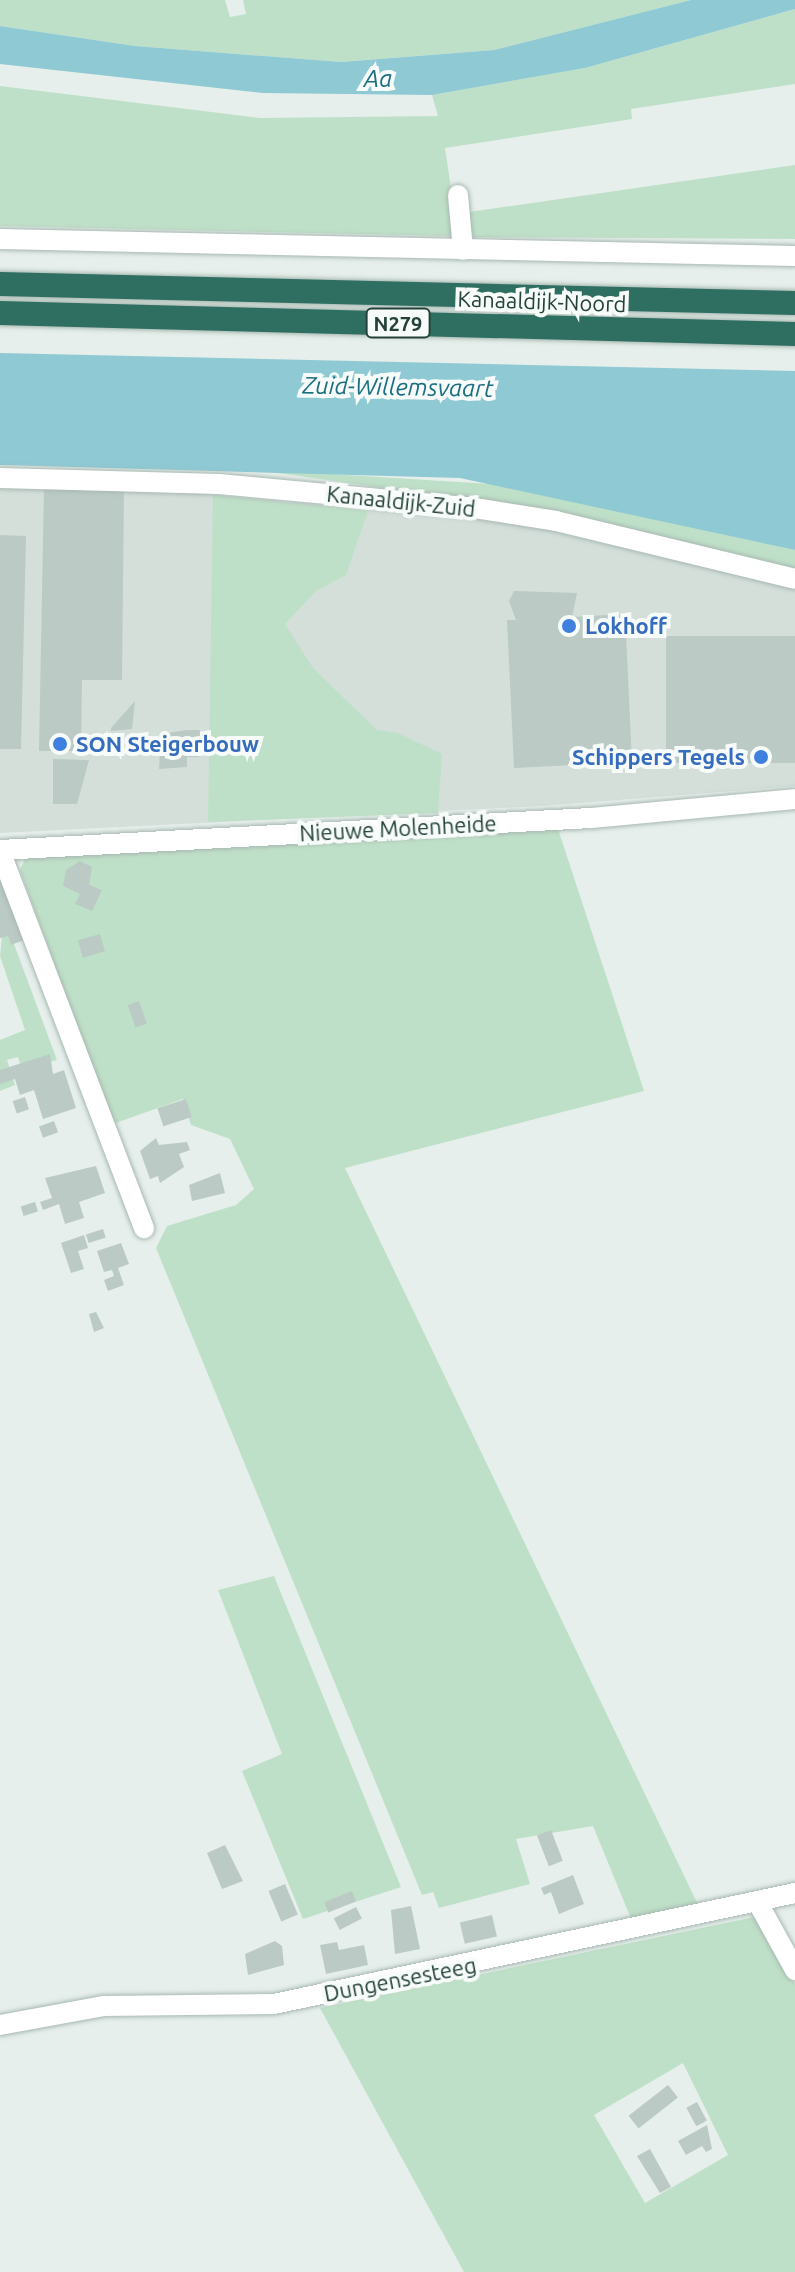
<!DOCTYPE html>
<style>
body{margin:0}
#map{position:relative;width:795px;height:2272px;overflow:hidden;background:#e6efeb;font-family:Ubuntu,sans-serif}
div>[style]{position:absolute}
.built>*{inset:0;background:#d4dfda}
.green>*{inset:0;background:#bfe0c8}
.water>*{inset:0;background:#8ec9d4}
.building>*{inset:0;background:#bbcac4;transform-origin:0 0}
.roads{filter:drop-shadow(0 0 2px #a8b8b2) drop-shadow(0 0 2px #a8b8b2)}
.minor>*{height:20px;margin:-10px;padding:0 10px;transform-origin:10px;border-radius:10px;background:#fff}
.highway>*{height:24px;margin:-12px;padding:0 12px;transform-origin:12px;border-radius:12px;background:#2f6f62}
.dots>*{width:22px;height:22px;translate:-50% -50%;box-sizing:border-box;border:4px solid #f7fbf9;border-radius:50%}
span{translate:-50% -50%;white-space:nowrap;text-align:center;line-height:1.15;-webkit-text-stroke:8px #f7fbf9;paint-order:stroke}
.shield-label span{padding:2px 6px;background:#f7fbf9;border:2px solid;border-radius:6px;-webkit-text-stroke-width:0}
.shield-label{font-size:20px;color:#24423a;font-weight:700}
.street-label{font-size:22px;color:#24423a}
.shop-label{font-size:22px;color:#366cbe;font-weight:700}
.left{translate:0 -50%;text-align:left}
.right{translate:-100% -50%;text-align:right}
.water-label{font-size:24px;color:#1c6f80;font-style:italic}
</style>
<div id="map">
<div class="built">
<i style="clip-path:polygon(0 486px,130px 487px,519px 523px,795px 589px,795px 786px,542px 806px,0 833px)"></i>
</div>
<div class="green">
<i style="clip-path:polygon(0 0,225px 0,230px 17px,246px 14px,243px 0,691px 0,494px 50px,340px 62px,135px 46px,0 26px)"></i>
<i style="clip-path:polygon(795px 9px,795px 84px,631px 109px,632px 119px,445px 148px,456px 222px,451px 236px,0 226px,0 86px,260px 118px,438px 116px,432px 95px,585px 68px)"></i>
<i style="clip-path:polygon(795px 165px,795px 239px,474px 237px,470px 229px,469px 212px)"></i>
<i style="clip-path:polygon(248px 469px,507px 485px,795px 550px,795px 574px,420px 493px)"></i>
<i style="clip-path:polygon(213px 495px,368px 511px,346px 575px,316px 591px,285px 624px,313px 668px,377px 730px,398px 733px,442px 754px,438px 813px,208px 822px)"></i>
<i style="clip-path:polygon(558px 829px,644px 1091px,345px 1168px,701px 1911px,634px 1926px,593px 1826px,516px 1839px,530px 1884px,439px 1908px,433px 1892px,422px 1895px,156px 1248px,167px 1226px,236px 1205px,254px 1189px,230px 1139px,191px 1125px,183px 1099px,113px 1124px,20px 870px,27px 855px)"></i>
<i style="clip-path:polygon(4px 917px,57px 1060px,22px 1070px,18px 1057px,7px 1060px,15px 1085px,0 1091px,0 1040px,25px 1030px,0 956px)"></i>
<i style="clip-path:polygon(274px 1576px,401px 1887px,303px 1919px,242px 1771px,282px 1754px,218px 1590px)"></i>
<i style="clip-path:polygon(evenodd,759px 1916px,795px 1984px,795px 2272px,464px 2272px,320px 2008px,759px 1916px,683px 2063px,728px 2155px,645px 2203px,594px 2115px,683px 2063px)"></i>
</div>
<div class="water">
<i style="clip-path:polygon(691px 0,795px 0,795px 9px,585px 68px,432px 95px,263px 93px,0 64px,0 26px,135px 46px,341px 62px,494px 50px)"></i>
<i style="clip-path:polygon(0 353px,795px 371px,795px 550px,460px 478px,0 465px)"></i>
</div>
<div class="building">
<i style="clip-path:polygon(44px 487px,124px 488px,122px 680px,82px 680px,81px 751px,39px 751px)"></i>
<i style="clip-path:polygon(0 535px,26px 536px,21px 749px,0 749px)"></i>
<i style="clip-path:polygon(514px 591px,577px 593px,572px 617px,625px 614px,632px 762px,514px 768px,507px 620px,516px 620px,509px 601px)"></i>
<i style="left:795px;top:636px;width:127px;height:129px;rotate:90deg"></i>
<i style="clip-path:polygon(135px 701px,132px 729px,111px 731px,111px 728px)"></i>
<i style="clip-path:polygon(187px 730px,200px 730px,199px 757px,187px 757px,187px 767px,159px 769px,161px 734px)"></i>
<i style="clip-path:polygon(53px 759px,89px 760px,77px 804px,53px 804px)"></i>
<i style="clip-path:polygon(80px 861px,92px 867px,89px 885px,102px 890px,92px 911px,75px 904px,80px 894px,63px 886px,66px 870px)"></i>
<i style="clip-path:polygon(0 877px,24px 940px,11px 945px,8px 936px,0 938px)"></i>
<i style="left:100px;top:934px;width:18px;height:23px;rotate:74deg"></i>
<i style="left:139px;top:1001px;width:24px;height:12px;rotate:71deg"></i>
<i style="clip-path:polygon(50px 1054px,53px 1074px,64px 1070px,76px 1108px,43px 1119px,34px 1090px,20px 1095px,15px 1079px,0 1084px,0 1070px)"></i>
<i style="left:25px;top:1097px;width:13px;height:13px;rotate:72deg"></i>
<i style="left:186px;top:1099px;width:19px;height:30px;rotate:72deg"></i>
<i style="left:54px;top:1121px;width:12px;height:16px;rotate:70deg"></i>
<i style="clip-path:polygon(156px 1138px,159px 1145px,187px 1142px,190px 1150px,179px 1154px,184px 1167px,160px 1183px,158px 1176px,150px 1179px,140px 1151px)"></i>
<i style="clip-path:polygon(96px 1166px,105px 1193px,79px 1202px,84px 1218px,65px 1224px,59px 1204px,43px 1210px,40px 1202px,52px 1198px,45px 1178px)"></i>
<i style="clip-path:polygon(220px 1173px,225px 1193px,192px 1201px,189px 1185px)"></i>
<i style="left:35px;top:1202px;width:10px;height:15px;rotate:73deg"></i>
<i style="left:103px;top:1229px;width:9px;height:18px;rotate:72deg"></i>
<i style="clip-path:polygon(84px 1235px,88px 1248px,78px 1251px,84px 1269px,71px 1273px,61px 1243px)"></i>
<i style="clip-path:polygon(121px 1243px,129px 1264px,118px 1268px,124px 1285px,108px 1291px,104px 1280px,114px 1276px,112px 1270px,104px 1272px,97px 1251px)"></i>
<i style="clip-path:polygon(96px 1312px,104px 1328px,94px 1332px,89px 1314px)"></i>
<i style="left:551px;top:1830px;width:33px;height:15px;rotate:69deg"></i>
<i style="clip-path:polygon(225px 1845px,243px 1881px,222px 1889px,207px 1853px)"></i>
<i style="clip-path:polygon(573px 1875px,584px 1904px,559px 1914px,551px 1892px,544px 1895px,541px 1888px)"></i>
<i style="left:285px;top:1884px;width:33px;height:18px;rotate:67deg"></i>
<i style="left:352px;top:1891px;width:11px;height:30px;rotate:68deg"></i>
<i style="clip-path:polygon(411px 1906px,420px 1949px,395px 1954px,391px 1910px)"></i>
<i style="left:356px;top:1907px;width:13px;height:25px;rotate:63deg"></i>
<i style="left:492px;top:1915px;width:22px;height:33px;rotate:77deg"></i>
<i style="clip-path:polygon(275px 1941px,282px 1946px,284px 1965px,248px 1975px,245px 1954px)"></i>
<i style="clip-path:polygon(337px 1942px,339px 1950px,364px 1945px,368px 1965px,326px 1974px,320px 1945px)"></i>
<i style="left:668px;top:2085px;width:16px;height:50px;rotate:52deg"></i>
<i style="left:697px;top:2102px;width:21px;height:12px;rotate:62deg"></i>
<i style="clip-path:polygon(707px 2125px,712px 2149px,706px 2152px,702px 2146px,686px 2155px,678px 2141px)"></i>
<i style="clip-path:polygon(650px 2149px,671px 2187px,660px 2193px,637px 2156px)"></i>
</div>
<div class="roads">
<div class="minor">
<i style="left:458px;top:195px;width:55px;rotate:84.8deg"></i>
<i style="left:0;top:239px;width:795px;rotate:1.23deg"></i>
<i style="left:0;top:478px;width:219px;rotate:1.6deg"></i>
<i style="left:219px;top:484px;width:250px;rotate:5.3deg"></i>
<i style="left:468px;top:507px;width:89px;rotate:9deg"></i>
<i style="left:556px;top:521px;width:246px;rotate:13.6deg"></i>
<i style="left:0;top:850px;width:592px;rotate:-3.1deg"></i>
<i style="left:591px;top:818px;width:205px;rotate:-5.3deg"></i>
<i style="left:0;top:851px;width:404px;rotate:69.1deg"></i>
<i style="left:758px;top:1903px;width:77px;rotate:61.1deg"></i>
<i style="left:0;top:2025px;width:106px;rotate:-10.4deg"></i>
<i style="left:104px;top:2006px;width:170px;rotate:-0.7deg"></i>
<i style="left:274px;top:2004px;width:533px;rotate:-12.03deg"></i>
</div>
<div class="highway">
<i style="left:0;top:284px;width:795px;rotate:1.37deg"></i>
<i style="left:0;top:313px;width:795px;rotate:1.51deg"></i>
</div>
</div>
<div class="dots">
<i style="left:569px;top:626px;background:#3f7fe0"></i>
<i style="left:60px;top:744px;background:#3f7fe0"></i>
<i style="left:761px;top:757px;background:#3f7fe0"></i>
</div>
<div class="shield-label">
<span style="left:398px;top:323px">N279</span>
</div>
<div class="street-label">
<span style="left:542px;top:301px;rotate:2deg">Kanaaldijk-Noord</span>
<span style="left:401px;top:501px;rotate:6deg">Kanaaldijk-Zuid</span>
<span style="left:398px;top:828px;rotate:-3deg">Nieuwe Molenheide</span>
<span style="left:400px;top:1979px;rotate:-11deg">Dungensesteeg</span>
</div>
<div class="shop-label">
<span class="left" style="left:585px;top:626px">Lokhoff</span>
<span class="left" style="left:76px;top:744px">SON Steigerbouw</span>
<span class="right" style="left:745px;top:757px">Schippers Tegels</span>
</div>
<div class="water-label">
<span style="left:378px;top:79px">Aa</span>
<span style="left:398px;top:387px;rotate:1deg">Zuid-Willemsvaart</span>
</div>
</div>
